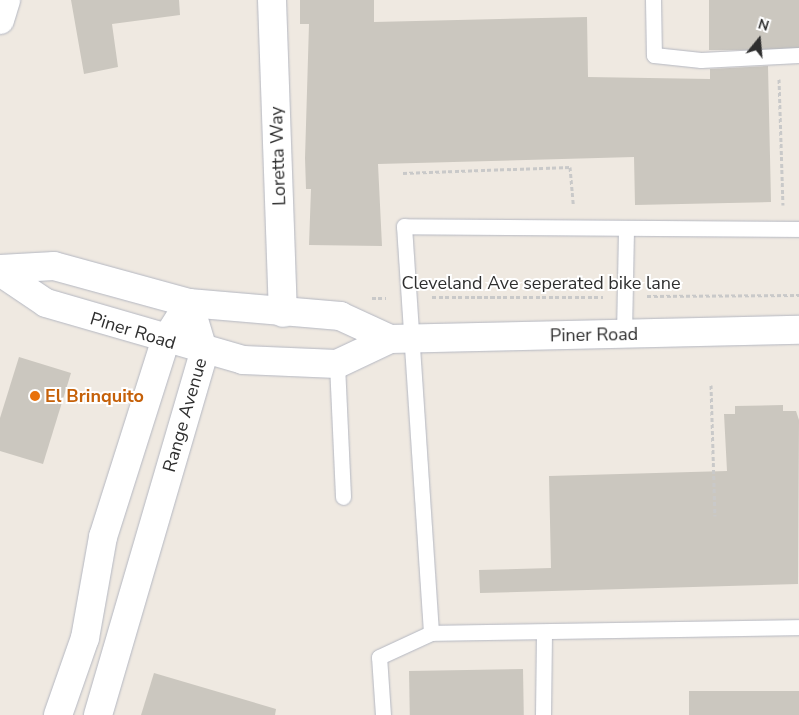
<!DOCTYPE html>
<style>
body{margin:0}
#map{position:relative;width:799px;height:715px;overflow:hidden;background:#efe9e1;font-family:"Nunito Sans",sans-serif}
div>[style]{position:absolute}
.building>*{inset:0;background:#cbc7bf;transform-origin:0 0}
.path>*{height:3px;margin-top:-1.5px;transform-origin:0;background:repeating-linear-gradient(90deg,#c9c9c9 0 4px,transparent 0 6.5px)}
.roads{filter:drop-shadow(0 0 1px #b4b7c1) drop-shadow(0 0 1px #b4b7c1)}
.lane>*{height:15px;margin:-7.5px;padding:0 7.5px;transform-origin:7.5px;border-radius:7.5px;background:#fff}
.street>*{height:28px;margin:-14px;padding:0 14px;transform-origin:14px;border-radius:14px;background:#fff}
.secondary>*{height:28px;margin:-14px;padding:0 14px;transform-origin:14px;border-radius:14px;background:#fff}
.dots>*{width:14px;height:14px;translate:-50% -50%;box-sizing:border-box;border:2px solid #fff;border-radius:50%}
span{translate:-50% -50%;white-space:nowrap;text-align:center;line-height:1.15;-webkit-text-stroke:4px #fff;paint-order:stroke}
.street-label{font-size:18px;color:#2e2e2e}
.food-label{font-size:18px;color:#c56008;font-weight:700}
.left{translate:0 -50%;text-align:left}
.north{position:absolute;left:734px;top:15px;width:50px;height:50px;-webkit-text-stroke:4px #fff;paint-order:stroke;rotate:17deg;font-size:14px;font-weight:700;line-height:20px;text-align:center;color:#2e2e2e}
.north::after{content:'';display:block;margin:auto;width:18px;height:22px;background:#2e2e2e;clip-path:polygon(50% 0,100% 100%,50% 72%,0 100%)}
</style>
<div id="map">
<div class="building">
<i style="clip-path:polygon(71px 0,179px 0,180px 15px,112px 24px,118px 67px,84px 74px)"></i>
<i style="clip-path:polygon(300px 0,374px 0,374px 22px,587px 17px,588px 77px,710px 79px,710px 69px,768px 66px,771px 202px,635px 205px,634px 157px,378px 164px,382px 246px,309px 245px,311px 189px,306px 189px,305px 158px,309px 24px,300px 24px)"></i>
<i style="left:709px;top:0;width:90px;height:50px"></i>
<i style="clip-path:polygon(19px 357px,71px 373px,43px 464px,0 451px,0 418px)"></i>
<i style="clip-path:polygon(783px 405px,783px 411px,796px 411px,799px 420px,798px 584px,480px 593px,479px 570px,551px 568px,549px 476px,727px 471px,724px 414px,735px 414px,735px 406px)"></i>
<i style="left:523px;top:669px;width:46px;height:114px;rotate:89deg"></i>
<i style="clip-path:polygon(154px 673px,276px 709px,275px 715px,141px 715px)"></i>
<i style="left:799px;top:691px;width:24px;height:110px;rotate:90deg"></i>
</div>
<div class="path">
<i style="left:779px;top:79px;width:126px;rotate:88.2deg"></i>
<i style="left:403px;top:173px;width:167px;rotate:-2.1deg"></i>
<i style="left:570px;top:167px;width:37px;rotate:85deg"></i>
<i style="left:647px;top:296px;width:152px;rotate:-0.4deg"></i>
<i style="left:432px;top:297px;width:171px"></i>
<i style="left:372px;top:298px;width:14px"></i>
<i style="left:711px;top:385px;width:131px;rotate:88.3deg"></i>
</div>
<div class="roads">
<div class="lane">
<i style="left:653px;top:0;width:55px;rotate:89deg"></i>
<i style="left:654px;top:55px;width:47px;rotate:6.1deg"></i>
<i style="left:701px;top:60px;width:98px;rotate:-2.9deg"></i>
<i style="left:799px;top:229px;width:395px;rotate:-179.6deg"></i>
<i style="left:404px;top:226px;width:408px;rotate:86.2deg"></i>
<i style="left:431px;top:633px;width:368px;rotate:-0.9deg"></i>
<i style="left:624px;top:334px;width:104px;rotate:-88.9deg"></i>
<i style="left:337px;top:364px;width:133px;rotate:87.4deg"></i>
<i style="left:383px;top:715px;width:58px;rotate:-93.9deg"></i>
<i style="left:379px;top:657px;width:57px;rotate:-24.8deg"></i>
<i style="left:543px;top:715px;width:83px;rotate:-89.3deg"></i>
</div>
<div class="street">
<i style="left:272px;top:0;width:313px;rotate:88deg"></i>
<i style="left:0;top:20px;width:21px;rotate:-73deg"></i>
</div>
<div class="secondary">
<i style="left:0;top:269px;width:54px;rotate:-3.2deg"></i>
<i style="left:54px;top:266px;width:140px;rotate:15.3deg"></i>
<i style="left:189px;top:303px;width:152px;rotate:4.9deg"></i>
<i style="left:340px;top:316px;width:55px;rotate:24.7deg"></i>
<i style="left:390px;top:339px;width:409px;rotate:-1.3deg"></i>
<i style="left:0;top:272px;width:55px;rotate:34deg"></i>
<i style="left:46px;top:303px;width:205px;rotate:16.1deg"></i>
<i style="left:243px;top:360px;width:94px;rotate:2.4deg"></i>
<i style="left:337px;top:364px;width:59px;rotate:-25.3deg"></i>
<i style="left:58px;top:715px;width:82px;rotate:-70.7deg"></i>
<i style="left:85px;top:638px;width:103px;rotate:-79.9deg"></i>
<i style="left:103px;top:537px;width:206px;rotate:-72.4deg"></i>
<i style="left:165px;top:341px;width:45px;rotate:-57.7deg"></i>
<i style="left:98px;top:715px;width:377px;rotate:-73.7deg"></i>
<i style="left:204px;top:353px;width:52px;rotate:-106.7deg"></i>
</div>
</div>
<div class="dots">
<i style="left:35px;top:396px;background:#e8710a"></i>
</div>
<div class="street-label">
<span style="left:278px;top:156px;rotate:-92deg">Loretta Way</span>
<span style="left:541px;top:283px">Cleveland Ave seperated bike lane</span>
<span style="left:133px;top:331px;rotate:17deg">Piner Road</span>
<span style="left:594px;top:335px;rotate:-1deg">Piner Road</span>
<span style="left:185px;top:415px;rotate:-74deg">Range Avenue</span>
</div>
<div class="food-label">
<span class="left" style="left:45px;top:396px">El Brinquito</span>
</div>
<div class="north">N</div>
</div>
